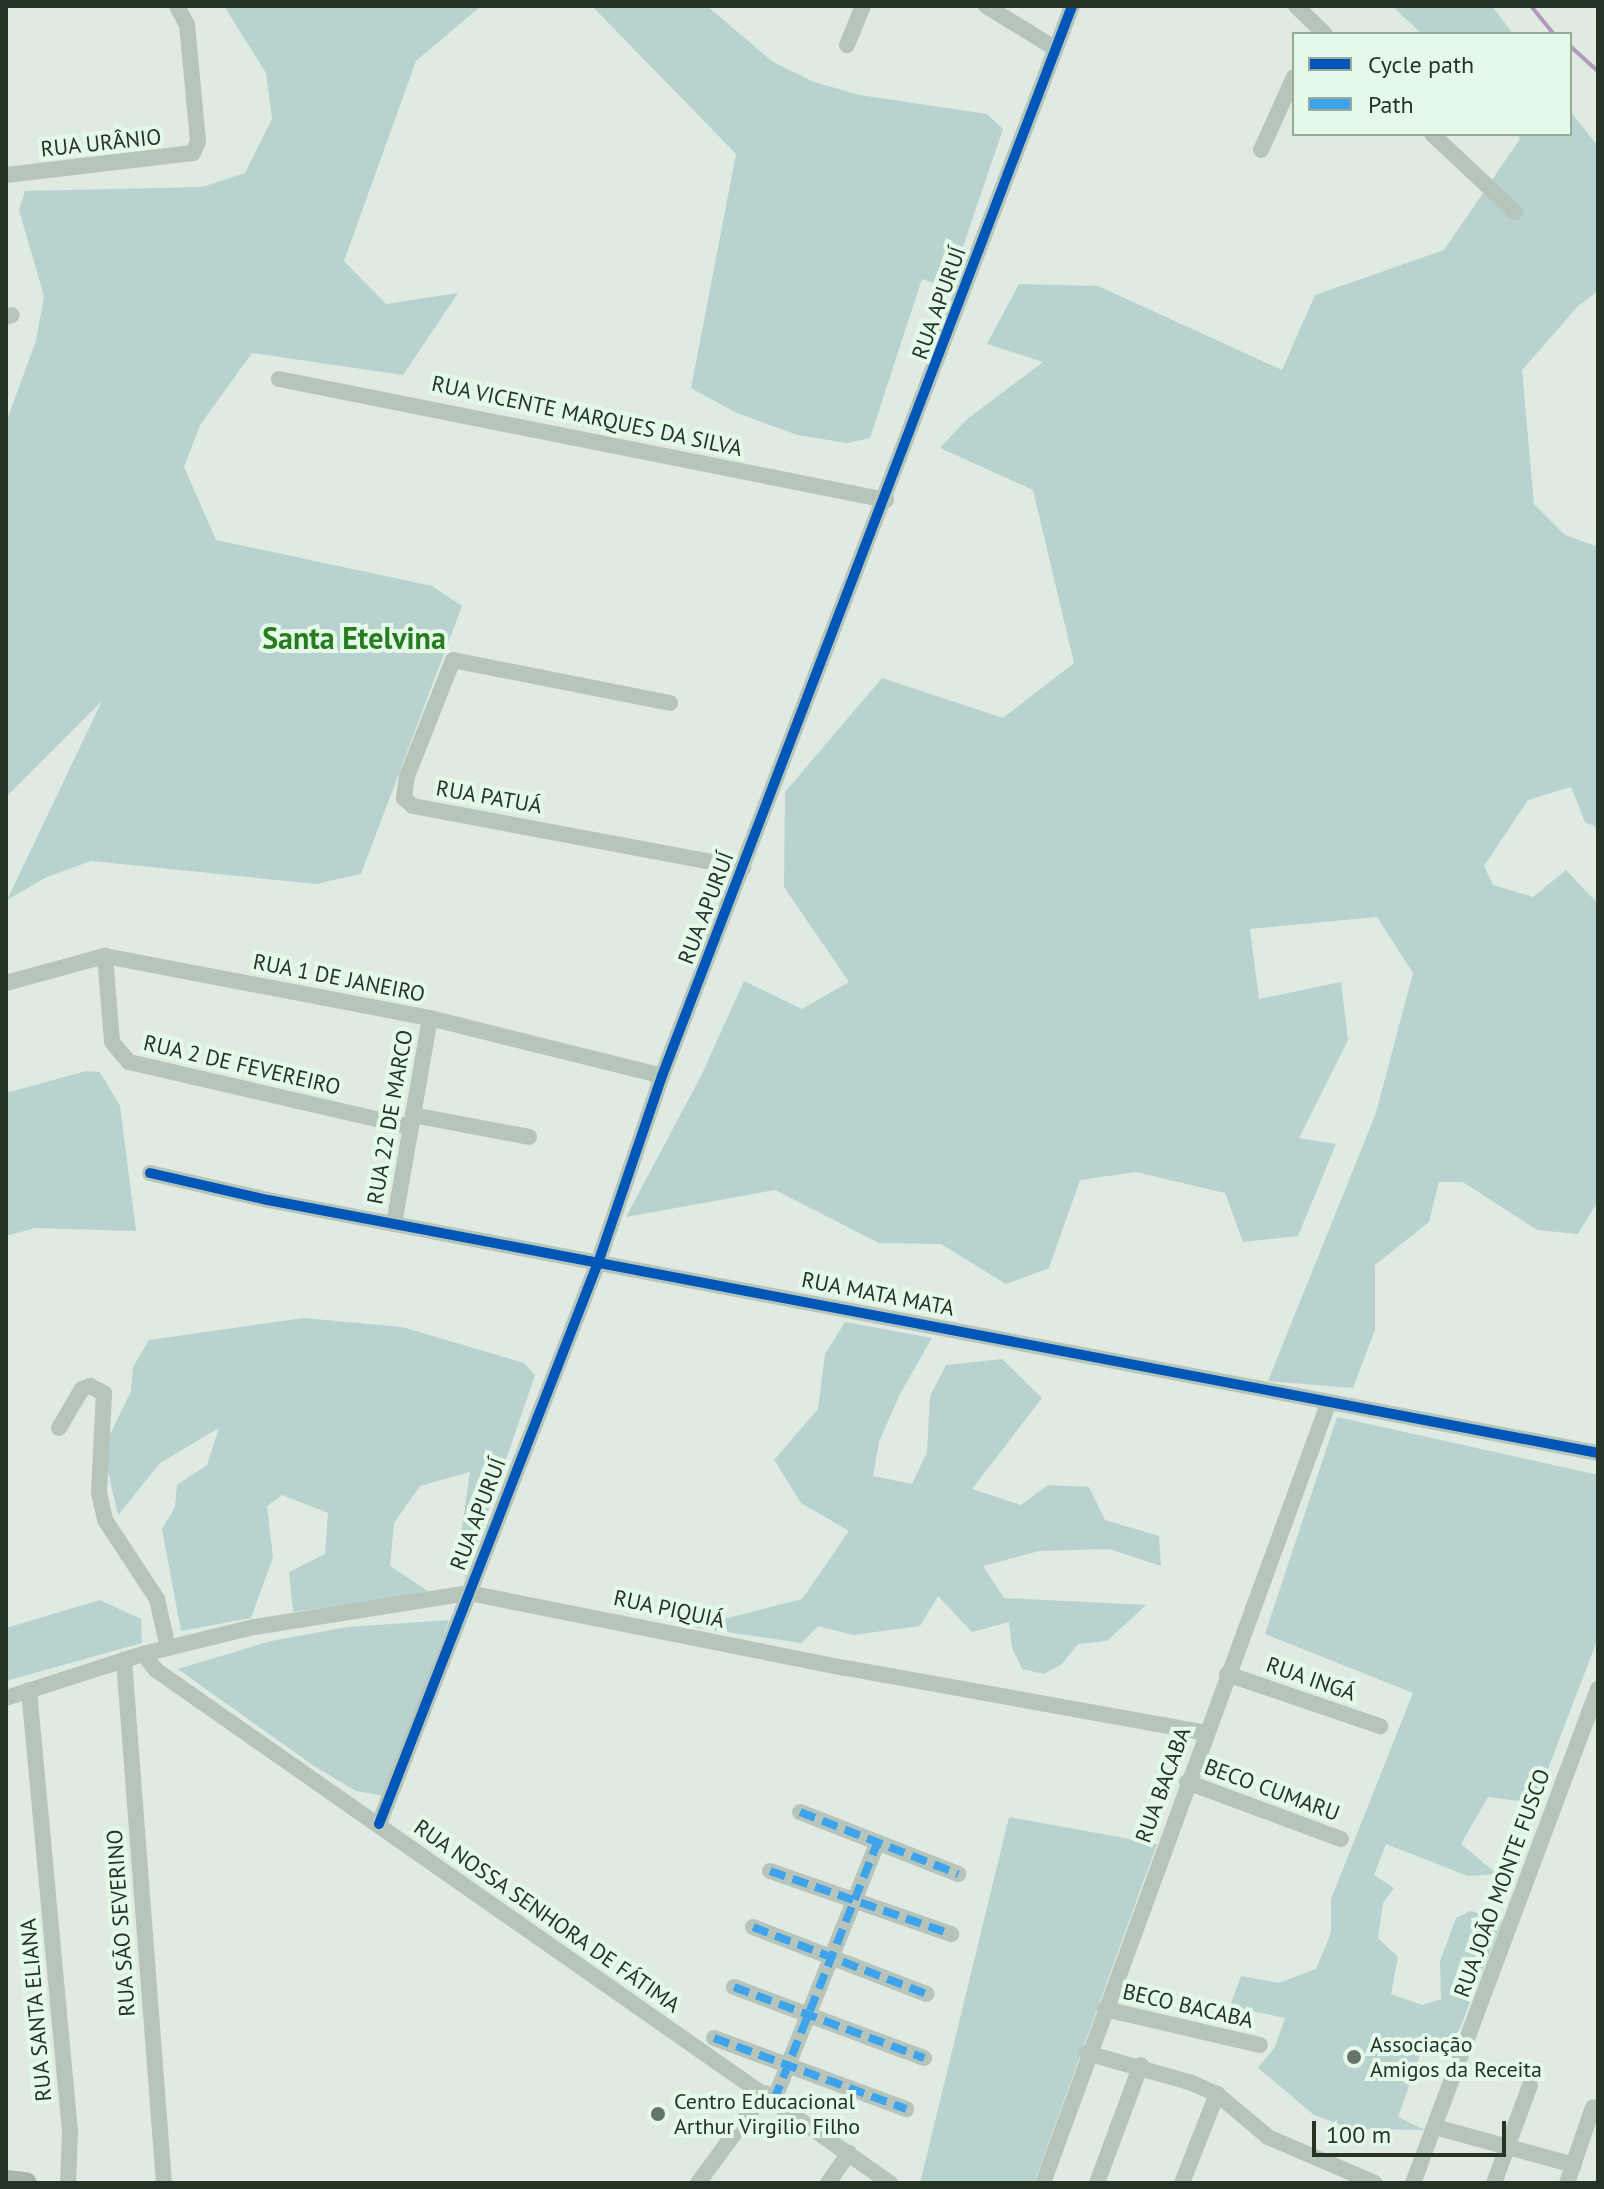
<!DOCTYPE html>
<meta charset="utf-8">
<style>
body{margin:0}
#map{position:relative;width:1604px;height:2189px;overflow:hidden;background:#dfebe2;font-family:"PT Sans",sans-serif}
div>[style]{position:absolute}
.green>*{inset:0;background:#b8d2cf}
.stream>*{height:4px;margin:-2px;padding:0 2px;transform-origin:2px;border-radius:2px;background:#b29abd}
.minor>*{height:16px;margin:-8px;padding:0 8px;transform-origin:8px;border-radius:8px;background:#b7c4b9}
.secondary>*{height:22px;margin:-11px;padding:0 11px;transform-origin:11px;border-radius:11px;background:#a8b5a9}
.quiet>*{height:8px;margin-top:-4px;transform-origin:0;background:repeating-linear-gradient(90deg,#3ea3eb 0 16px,transparent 0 24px)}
.cycleway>*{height:10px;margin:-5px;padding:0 5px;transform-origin:5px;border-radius:5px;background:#0057b8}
.dots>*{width:22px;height:22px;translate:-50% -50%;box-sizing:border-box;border:4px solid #e5f9e9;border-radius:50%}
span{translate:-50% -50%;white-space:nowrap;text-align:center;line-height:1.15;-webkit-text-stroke:8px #e5f9e9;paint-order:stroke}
.street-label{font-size:22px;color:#263426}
.poi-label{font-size:22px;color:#263426}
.left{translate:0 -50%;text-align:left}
.district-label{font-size:30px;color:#267c1f;font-weight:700}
.frame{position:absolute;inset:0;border:8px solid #263426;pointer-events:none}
.legend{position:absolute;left:1292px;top:32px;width:280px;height:104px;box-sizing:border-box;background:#e5f9e9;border:2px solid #99aa9b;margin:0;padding:10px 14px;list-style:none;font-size:24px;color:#263426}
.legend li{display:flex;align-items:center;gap:16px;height:40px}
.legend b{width:40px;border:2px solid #99aa9b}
.scale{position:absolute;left:1312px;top:2121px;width:194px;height:36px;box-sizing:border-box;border:4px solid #263426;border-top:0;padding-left:10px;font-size:24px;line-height:28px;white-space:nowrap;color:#263426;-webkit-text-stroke:6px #e5f9e9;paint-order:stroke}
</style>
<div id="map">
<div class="green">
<i style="clip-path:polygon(224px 6px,481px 6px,416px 61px,344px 261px,386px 304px,458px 293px,403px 375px,252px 353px,200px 425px,184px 467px,216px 540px,432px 586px,462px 606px,361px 874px,316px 884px,91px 861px,47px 877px,7px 900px,102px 701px,6px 797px,6px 422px,36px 341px,44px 296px,19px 210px,25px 191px,202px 187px,245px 173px,272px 119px,266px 73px)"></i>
<i style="clip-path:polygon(592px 6px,707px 6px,773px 62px,814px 82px,860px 95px,987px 114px,1003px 129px,949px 288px,922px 279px,870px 438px,847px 443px,797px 435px,735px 412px,691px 388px,736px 154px)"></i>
<i style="clip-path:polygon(1392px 6px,1492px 6px,1513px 34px,1422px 34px)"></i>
<i style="clip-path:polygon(1570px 111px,1598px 146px,1598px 291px,1578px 306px,1522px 370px,1534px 504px,1565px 535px,1598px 547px,1598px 828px,1585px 822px,1571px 787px,1528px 800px,1484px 866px,1493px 885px,1533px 897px,1566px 870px,1598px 904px,1598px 1201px,1578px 1234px,1537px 1230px,1463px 1182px,1439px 1182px,1429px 1222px,1375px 1265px,1375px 1330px,1353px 1388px,1268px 1381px,1376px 1113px,1413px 973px,1377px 917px,1250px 929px,1259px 999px,1341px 982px,1348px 1040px,1299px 1138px,1336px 1144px,1298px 1236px,1243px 1242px,1225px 1193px,1136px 1172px,1080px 1180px,1049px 1268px,1006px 1284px,941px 1244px,879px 1243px,775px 1190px,626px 1217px,702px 1074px,744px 981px,802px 1009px,849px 982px,784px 887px,785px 792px,882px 678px,1003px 718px,1074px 663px,1033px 490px,940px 448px,966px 420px,1043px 362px,987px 344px,1019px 284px,1098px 286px,1282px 370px,1315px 295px,1444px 250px,1520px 139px,1517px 134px,1570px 134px)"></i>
<i style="clip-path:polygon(86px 1071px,100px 1072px,120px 1106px,136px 1231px,35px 1228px,6px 1236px,6px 1093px)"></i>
<i style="clip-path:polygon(304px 1318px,402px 1327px,524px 1363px,535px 1375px,465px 1579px,460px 1540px,470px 1472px,420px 1486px,394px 1523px,390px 1566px,431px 1593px,293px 1612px,289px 1572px,325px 1554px,328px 1513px,282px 1495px,267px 1506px,273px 1557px,251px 1618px,181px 1631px,162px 1529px,175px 1507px,177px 1485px,207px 1465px,219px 1428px,160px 1463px,118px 1515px,103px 1449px,131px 1391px,133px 1367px,149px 1340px)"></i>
<i style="clip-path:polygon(845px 1322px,932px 1338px,900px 1394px,879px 1442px,873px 1476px,912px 1484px,927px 1452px,930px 1396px,946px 1365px,1002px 1359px,1042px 1398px,972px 1489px,1021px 1505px,1048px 1485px,1089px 1487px,1105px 1520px,1159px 1536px,1161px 1566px,1109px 1549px,1039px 1551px,983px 1566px,1004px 1598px,1146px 1605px,1107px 1641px,1078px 1644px,1062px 1664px,1044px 1674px,1022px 1669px,1012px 1648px,1009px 1622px,972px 1632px,938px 1596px,920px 1626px,853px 1635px,818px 1626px,802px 1643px,693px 1627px,802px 1599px,849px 1531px,801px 1503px,774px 1460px,818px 1409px,825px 1354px)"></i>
<i style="clip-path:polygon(1337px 1417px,1598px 1475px,1598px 1638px,1535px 1803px,1488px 1797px,1461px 1844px,1497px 1874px,1468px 1876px,1386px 1844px,1374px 1875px,1394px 1888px,1383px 1903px,1378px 1938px,1398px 1957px,1391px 1994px,1422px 2005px,1441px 1999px,1440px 1961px,1456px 1918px,1471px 1911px,1502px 1921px,1455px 2041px,1426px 2038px,1398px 2117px,1425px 2130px,1353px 2129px,1314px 2115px,1258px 2068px,1275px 2047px,1285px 2018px,1230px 2006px,1241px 1976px,1279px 1983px,1316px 1969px,1331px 1933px,1331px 1899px,1413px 1693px,1265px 1634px)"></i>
<i style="clip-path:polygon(100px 1600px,141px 1619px,142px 1643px,6px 1681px,6px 1628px)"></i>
<i style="clip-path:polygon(449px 1620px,385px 1796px,356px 1791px,314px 1766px,178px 1669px,271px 1641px,347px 1627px)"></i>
<i style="clip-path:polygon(1009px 1817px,1157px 1844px,1034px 2183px,920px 2183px)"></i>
</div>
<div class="stream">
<i style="left:1531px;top:6px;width:36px;rotate:51deg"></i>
<i style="left:1570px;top:46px;width:38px;rotate:42deg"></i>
</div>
<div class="minor">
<i style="left:986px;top:6px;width:79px;rotate:31.5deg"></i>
<i style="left:1296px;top:6px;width:40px;rotate:44deg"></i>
<i style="left:847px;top:45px;width:42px;rotate:-67.7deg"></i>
<i style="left:1432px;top:134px;width:114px;rotate:43.2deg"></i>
<i style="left:1261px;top:150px;width:80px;rotate:-65.7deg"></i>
<i style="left:6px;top:175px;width:188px;rotate:-6.7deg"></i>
<i style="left:193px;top:153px;width:13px;rotate:-67deg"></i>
<i style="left:198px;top:141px;width:117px;rotate:-95.4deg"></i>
<i style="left:187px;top:25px;width:21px;rotate:-118deg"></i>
<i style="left:6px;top:317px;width:6px;rotate:-18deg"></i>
<i style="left:279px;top:379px;width:619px;rotate:11.27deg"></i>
<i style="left:670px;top:703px;width:221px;rotate:-168.8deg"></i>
<i style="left:453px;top:660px;width:125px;rotate:111.6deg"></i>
<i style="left:407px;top:776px;width:22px;rotate:98deg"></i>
<i style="left:404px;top:798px;width:12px;rotate:42deg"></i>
<i style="left:413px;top:806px;width:336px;rotate:10.6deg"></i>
<i style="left:105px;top:956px;width:86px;rotate:85.3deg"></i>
<i style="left:112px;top:1042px;width:26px;rotate:50deg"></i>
<i style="left:129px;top:1062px;width:288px;rotate:13deg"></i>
<i style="left:6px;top:983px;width:103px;rotate:-15.3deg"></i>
<i style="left:105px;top:956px;width:331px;rotate:10.8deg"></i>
<i style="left:430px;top:1018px;width:239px;rotate:14deg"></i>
<i style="left:413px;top:1115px;width:118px;rotate:10.7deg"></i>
<i style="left:150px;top:1173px;width:121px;rotate:12.9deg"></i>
<i style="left:268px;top:1200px;width:1354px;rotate:10.77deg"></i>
<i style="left:394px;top:1224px;width:209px;rotate:-80.1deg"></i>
<i style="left:59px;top:1428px;width:45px;rotate:-59.5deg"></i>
<i style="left:82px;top:1389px;width:9px;rotate:-21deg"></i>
<i style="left:90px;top:1386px;width:16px;rotate:27deg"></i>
<i style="left:104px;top:1393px;width:100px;rotate:92.9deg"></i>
<i style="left:99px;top:1493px;width:28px;rotate:77deg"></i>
<i style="left:105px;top:1520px;width:95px;rotate:56.6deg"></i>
<i style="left:157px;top:1599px;width:50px;rotate:77.3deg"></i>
<i style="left:143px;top:1654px;width:21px;rotate:51deg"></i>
<i style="left:156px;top:1670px;width:896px;rotate:34.95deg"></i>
<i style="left:124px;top:1660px;width:525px;rotate:85.63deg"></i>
<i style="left:1227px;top:1674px;width:162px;rotate:18.8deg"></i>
<i style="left:29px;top:1690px;width:446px;rotate:84.7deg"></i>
<i style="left:70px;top:2134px;width:49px;rotate:92.3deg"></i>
<i style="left:6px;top:1698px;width:144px;rotate:-17.8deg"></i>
<i style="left:143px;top:1654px;width:114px;rotate:-13.7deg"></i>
<i style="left:254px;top:1627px;width:218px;rotate:-9deg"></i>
<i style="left:469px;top:1593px;width:384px;rotate:11.3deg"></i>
<i style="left:846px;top:1668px;width:366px;rotate:10.2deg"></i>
<i style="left:1187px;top:1782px;width:164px;rotate:20.3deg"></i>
<i style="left:800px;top:1812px;width:170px;rotate:21.4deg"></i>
<i style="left:379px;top:1824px;width:605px;rotate:-68.69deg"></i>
<i style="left:599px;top:1260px;width:194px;rotate:-71.1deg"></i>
<i style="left:662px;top:1076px;width:1146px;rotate:-69.03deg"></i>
<i style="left:770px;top:1871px;width:192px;rotate:19.2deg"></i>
<i style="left:753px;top:1927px;width:186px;rotate:21.1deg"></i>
<i style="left:734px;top:1987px;width:203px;rotate:20.5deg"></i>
<i style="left:1105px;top:2009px;width:159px;rotate:13.1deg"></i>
<i style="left:714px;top:2038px;width:205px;rotate:20.3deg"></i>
<i style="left:1087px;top:2053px;width:109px;rotate:15.9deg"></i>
<i style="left:1192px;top:2083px;width:27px;rotate:24deg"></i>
<i style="left:1217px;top:2094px;width:67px;rotate:40.1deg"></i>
<i style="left:1268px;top:2137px;width:116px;rotate:23.3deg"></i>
<i style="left:774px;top:2100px;width:276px;rotate:-68.1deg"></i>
<i style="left:1435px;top:2127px;width:144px;rotate:15.3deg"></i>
<i style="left:698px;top:2183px;width:112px;rotate:-53.7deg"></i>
<i style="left:828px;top:2183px;width:37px;rotate:-55deg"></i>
<i style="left:1043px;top:2183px;width:829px;rotate:-69.9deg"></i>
<i style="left:1097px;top:2183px;width:126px;rotate:-69.6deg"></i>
<i style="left:1182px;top:2183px;width:96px;rotate:-68.5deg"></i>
<i style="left:1413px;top:2183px;width:528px;rotate:-69.47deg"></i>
<i style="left:1494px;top:2183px;width:104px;rotate:-69.8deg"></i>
<i style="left:1567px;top:2183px;width:80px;rotate:-71.1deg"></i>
</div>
<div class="secondary">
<i style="left:6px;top:2181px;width:20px;rotate:6deg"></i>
</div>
<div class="quiet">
<i style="left:800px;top:1812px;width:170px;rotate:21.4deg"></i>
<i style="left:770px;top:1871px;width:192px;rotate:19.2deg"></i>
<i style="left:753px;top:1927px;width:186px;rotate:21.1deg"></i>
<i style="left:734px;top:1987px;width:203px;rotate:20.5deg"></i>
<i style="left:714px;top:2038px;width:205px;rotate:20.3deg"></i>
<i style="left:774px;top:2100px;width:276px;rotate:-68.1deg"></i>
</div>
<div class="cycleway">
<i style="left:150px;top:1173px;width:121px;rotate:12.9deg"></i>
<i style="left:268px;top:1200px;width:1354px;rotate:10.77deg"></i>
<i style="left:379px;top:1824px;width:605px;rotate:-68.69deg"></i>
<i style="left:599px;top:1260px;width:194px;rotate:-71.1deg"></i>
<i style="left:662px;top:1076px;width:1146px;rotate:-69.03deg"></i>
</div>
<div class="dots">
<i style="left:1354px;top:2057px;background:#677468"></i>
<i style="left:658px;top:2114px;background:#677468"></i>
</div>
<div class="street-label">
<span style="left:101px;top:143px;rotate:-6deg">RUA URÂNIO</span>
<span style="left:939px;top:303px;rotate:-70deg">RUA APURUÍ</span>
<span style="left:587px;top:416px;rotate:12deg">RUA VICENTE MARQUES DA SILVA</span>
<span style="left:489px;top:797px;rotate:10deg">RUA PATUÁ</span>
<span style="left:706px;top:908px;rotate:-69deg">RUA APURUÍ</span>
<span style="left:339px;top:978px;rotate:11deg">RUA 1 DE JANEIRO</span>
<span style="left:242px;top:1065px;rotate:13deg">RUA 2 DE FEVEREIRO</span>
<span style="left:390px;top:1117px;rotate:-80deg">RUA 22 DE MARCO</span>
<span style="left:878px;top:1294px;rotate:11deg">RUA MATA MATA</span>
<span style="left:478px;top:1514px;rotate:-69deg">RUA APURUÍ</span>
<span style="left:669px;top:1609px;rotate:12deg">RUA PIQUIÁ</span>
<span style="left:1311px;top:1679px;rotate:19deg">RUA INGÁ</span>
<span style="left:1163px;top:1785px;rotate:-70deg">RUA BACABA</span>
<span style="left:1272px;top:1790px;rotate:20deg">BECO CUMARU</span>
<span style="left:1502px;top:1883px;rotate:-70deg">RUA JOÃO MONTE FUSCO</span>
<span style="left:547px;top:1916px;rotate:35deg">RUA NOSSA SENHORA DE FÁTIMA</span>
<span style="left:121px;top:1923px;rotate:-94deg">RUA SÃO SEVERINO</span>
<span style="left:1188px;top:2006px;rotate:13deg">BECO BACABA</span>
<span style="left:36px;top:2010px;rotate:-95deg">RUA SANTA ELIANA</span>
</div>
<div class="poi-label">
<span class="left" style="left:1370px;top:2057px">Associação<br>Amigos da Receita</span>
<span class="left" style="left:674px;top:2114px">Centro Educacional<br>Arthur Virgilio Filho</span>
</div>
<div class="district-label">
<span style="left:354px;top:638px">Santa Etelvina</span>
</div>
<div class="frame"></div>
<ul class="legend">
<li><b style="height:10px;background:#0057b8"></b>Cycle path</li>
<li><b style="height:10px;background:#3ea3eb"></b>Path</li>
</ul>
<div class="scale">100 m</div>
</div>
